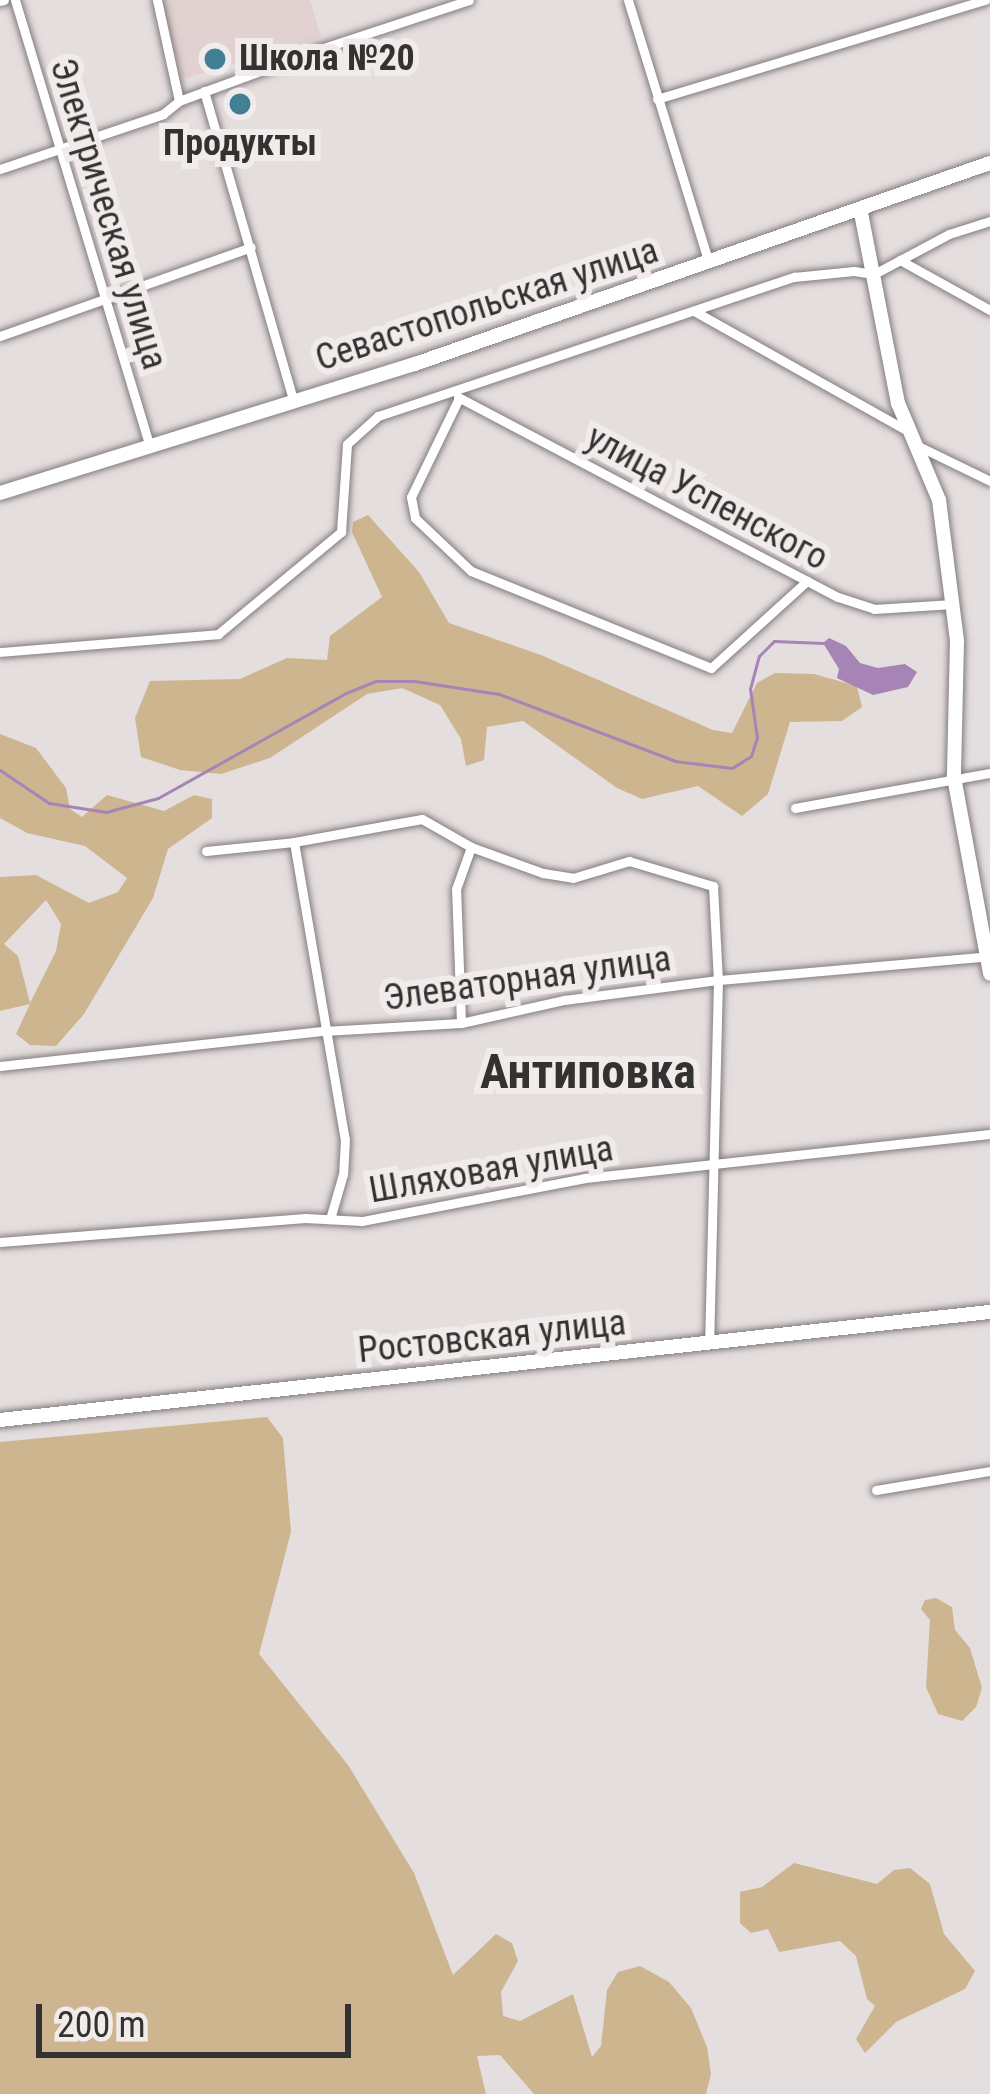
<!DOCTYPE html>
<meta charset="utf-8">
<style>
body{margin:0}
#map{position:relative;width:990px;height:2094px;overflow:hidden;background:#e5dede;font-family:"Roboto Condensed",sans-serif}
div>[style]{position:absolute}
.built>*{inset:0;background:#e1d1d1}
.green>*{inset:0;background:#cdb590}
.water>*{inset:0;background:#a784b6}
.stream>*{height:3px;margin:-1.5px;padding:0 1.5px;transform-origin:1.5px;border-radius:1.5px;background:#a784b6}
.roads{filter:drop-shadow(0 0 3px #837d7d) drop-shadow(0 0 3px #837d7d)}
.street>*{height:9px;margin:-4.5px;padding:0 4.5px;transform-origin:4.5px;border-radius:4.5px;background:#fff}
.secondary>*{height:14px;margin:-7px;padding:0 7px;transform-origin:7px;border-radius:7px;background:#fff}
.dots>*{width:33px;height:33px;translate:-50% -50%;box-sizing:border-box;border:6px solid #f2ebeb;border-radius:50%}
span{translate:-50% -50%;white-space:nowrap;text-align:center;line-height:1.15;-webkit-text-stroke:12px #f2ebeb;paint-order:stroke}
.poi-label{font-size:36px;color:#343131;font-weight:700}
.left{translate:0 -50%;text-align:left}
.street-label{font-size:36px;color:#343131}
.district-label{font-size:48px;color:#343131;font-weight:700}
.scale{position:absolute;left:36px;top:2004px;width:315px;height:54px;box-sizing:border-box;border:6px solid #343131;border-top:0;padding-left:15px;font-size:36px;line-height:42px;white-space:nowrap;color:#343131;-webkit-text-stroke:9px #f2ebeb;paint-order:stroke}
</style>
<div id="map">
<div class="built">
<i style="clip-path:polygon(160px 0,310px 0,321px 38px,183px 79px)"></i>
</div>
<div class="green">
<i style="clip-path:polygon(368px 515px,419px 572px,449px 623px,541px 655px,713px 730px,732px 733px,757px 683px,775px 673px,814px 674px,857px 686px,862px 707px,842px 721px,790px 722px,768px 794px,742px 816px,698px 786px,642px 799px,617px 788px,523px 721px,487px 727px,484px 760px,466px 766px,461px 739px,440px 705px,402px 688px,367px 694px,270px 758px,221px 774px,180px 770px,141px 757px,135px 718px,150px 681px,240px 679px,287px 658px,327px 660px,330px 636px,382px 597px,352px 532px,353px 522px)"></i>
<i style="clip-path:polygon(evenodd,0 734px,36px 748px,66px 788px,70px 809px,82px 817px,107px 795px,164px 811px,194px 795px,212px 799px,212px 818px,168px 849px,153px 898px,84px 1014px,56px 1046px,30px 1045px,16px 1034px,30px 1004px,0 1011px,0 877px,36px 875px,89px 903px,118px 892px,127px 878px,85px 846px,27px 833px,0 818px,0 734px,46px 900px,61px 924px,56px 951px,30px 1003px,18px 956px,4px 944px,46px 900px)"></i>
<i style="clip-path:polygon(267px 1417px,283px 1438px,291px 1532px,259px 1654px,348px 1765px,414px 1873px,453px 1975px,496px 1934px,512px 1943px,518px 1961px,501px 1992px,503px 2016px,520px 2021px,573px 1994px,592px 2057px,601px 2046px,607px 1990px,618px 1972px,640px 1966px,669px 1982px,691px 2008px,707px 2047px,711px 2074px,706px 2094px,534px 2094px,500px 2055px,477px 2056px,486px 2094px,0 2094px,0 1442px)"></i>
<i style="clip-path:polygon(936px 1598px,952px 1607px,955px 1630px,970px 1648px,982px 1688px,976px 1707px,962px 1721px,938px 1714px,926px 1687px,930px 1620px,921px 1609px,925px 1600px)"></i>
<i style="clip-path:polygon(794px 1863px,877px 1884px,894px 1870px,910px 1868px,930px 1884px,944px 1934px,975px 1971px,965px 1989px,896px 2022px,865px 2053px,856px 2039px,875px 2006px,867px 1999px,856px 1956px,840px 1941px,779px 1952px,768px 1929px,751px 1933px,740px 1923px,740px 1892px,762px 1887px)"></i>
</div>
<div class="water">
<i style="clip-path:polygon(829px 638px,846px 646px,860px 663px,878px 668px,905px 664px,917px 672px,908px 687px,873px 695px,837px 678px,839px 669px,823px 643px)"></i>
</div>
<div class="stream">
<i style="left:0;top:770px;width:59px;rotate:34deg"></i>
<i style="left:49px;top:803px;width:58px;rotate:9deg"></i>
<i style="left:106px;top:812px;width:54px;rotate:-15.1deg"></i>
<i style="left:158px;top:798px;width:215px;rotate:-29.2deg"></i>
<i style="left:346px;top:693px;width:32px;rotate:-22deg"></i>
<i style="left:376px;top:681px;width:38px"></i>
<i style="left:414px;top:681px;width:86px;rotate:8.7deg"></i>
<i style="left:499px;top:694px;width:188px;rotate:20.8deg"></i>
<i style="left:675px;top:761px;width:57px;rotate:7deg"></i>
<i style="left:732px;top:768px;width:22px;rotate:-32deg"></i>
<i style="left:751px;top:756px;width:19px;rotate:-72deg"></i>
<i style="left:757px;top:738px;width:49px;rotate:-98.1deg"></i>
<i style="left:750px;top:689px;width:34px;rotate:-75deg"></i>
<i style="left:759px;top:656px;width:21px;rotate:-45deg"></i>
<i style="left:774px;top:641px;width:49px;rotate:2.3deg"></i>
</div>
<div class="roads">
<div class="street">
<i style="left:15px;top:0;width:463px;rotate:73.2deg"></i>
<i style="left:157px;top:0;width:103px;rotate:77.7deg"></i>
<i style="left:628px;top:0;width:275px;rotate:72.9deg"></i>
<i style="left:0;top:1px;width:4px;rotate:-14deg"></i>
<i style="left:204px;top:91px;width:321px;rotate:73.9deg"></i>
<i style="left:657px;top:99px;width:343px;rotate:-16.8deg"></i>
<i style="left:0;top:169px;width:172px;rotate:-18.6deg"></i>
<i style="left:163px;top:114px;width:21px;rotate:-39deg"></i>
<i style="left:179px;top:101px;width:144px;rotate:-20.3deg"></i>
<i style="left:314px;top:51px;width:163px;rotate:-18.2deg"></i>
<i style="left:900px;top:260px;width:103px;rotate:29.1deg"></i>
<i style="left:694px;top:311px;width:245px;rotate:29.3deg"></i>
<i style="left:0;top:336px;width:266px;rotate:-19.5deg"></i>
<i style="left:458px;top:397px;width:429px;rotate:27.8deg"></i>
<i style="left:838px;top:597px;width:38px;rotate:18deg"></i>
<i style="left:874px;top:609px;width:79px;rotate:-3.6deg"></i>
<i style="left:459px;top:398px;width:110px;rotate:115.9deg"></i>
<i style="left:411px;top:497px;width:21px;rotate:79deg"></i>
<i style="left:415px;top:518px;width:77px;rotate:43.4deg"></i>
<i style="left:471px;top:571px;width:259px;rotate:22deg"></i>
<i style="left:711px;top:668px;width:130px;rotate:-42.2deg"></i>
<i style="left:916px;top:445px;width:82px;rotate:25.9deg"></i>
<i style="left:0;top:652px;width:219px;rotate:-4.7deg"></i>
<i style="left:218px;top:634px;width:160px;rotate:-39.7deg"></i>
<i style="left:341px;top:532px;width:88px;rotate:-86.1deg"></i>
<i style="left:347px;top:444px;width:42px;rotate:-42.1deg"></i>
<i style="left:378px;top:416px;width:439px;rotate:-18.5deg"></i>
<i style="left:794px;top:277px;width:60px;rotate:-5.7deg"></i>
<i style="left:854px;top:271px;width:20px;rotate:9deg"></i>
<i style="left:874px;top:274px;width:85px;rotate:-28.1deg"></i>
<i style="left:949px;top:234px;width:43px;rotate:-17.6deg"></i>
<i style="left:795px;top:808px;width:198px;rotate:-10.2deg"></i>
<i style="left:294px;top:842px;width:301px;rotate:80.3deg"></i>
<i style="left:345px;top:1139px;width:35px;rotate:93deg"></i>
<i style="left:343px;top:1174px;width:47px;rotate:106.1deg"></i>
<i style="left:206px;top:851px;width:88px;rotate:-5.8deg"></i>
<i style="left:294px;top:842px;width:130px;rotate:-10.2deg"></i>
<i style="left:422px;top:819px;width:56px;rotate:29.7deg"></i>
<i style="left:471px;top:847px;width:77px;rotate:19.9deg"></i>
<i style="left:543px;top:873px;width:30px;rotate:9deg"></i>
<i style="left:573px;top:878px;width:59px;rotate:-16.9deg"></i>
<i style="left:629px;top:861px;width:88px;rotate:16.6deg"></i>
<i style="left:713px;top:886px;width:94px;rotate:87deg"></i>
<i style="left:718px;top:980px;width:363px;rotate:91.4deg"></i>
<i style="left:461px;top:1023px;width:134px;rotate:-92.1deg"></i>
<i style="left:456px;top:889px;width:45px;rotate:-70.3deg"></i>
<i style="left:0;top:1066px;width:326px;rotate:-6.2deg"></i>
<i style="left:324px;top:1031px;width:137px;rotate:-3.3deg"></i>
<i style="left:461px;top:1023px;width:106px;rotate:-12.6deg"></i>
<i style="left:564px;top:1000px;width:155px;rotate:-7.4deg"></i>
<i style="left:718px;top:980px;width:273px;rotate:-5deg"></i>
<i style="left:0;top:1242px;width:306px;rotate:-4.5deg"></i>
<i style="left:305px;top:1218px;width:57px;rotate:3deg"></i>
<i style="left:362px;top:1221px;width:227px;rotate:-10.9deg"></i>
<i style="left:585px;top:1178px;width:407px;rotate:-6.2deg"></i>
<i style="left:876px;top:1490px;width:116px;rotate:-9.5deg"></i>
</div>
<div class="secondary">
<i style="left:861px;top:213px;width:194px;rotate:79deg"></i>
<i style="left:898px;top:403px;width:105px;rotate:67.1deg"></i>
<i style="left:939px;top:500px;width:142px;rotate:82.7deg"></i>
<i style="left:957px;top:641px;width:136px;rotate:91.3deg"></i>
<i style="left:954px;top:777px;width:200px;rotate:79.6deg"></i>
<i style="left:0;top:493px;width:435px;rotate:-17.3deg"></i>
<i style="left:415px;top:364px;width:609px;rotate:-19.27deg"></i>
<i style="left:0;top:1420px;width:996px;rotate:-6.23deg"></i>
</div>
</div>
<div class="dots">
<i style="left:215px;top:59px;background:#407f94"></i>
<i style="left:240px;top:104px;background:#407f94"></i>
</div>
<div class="poi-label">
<span class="left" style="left:239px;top:59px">Школа №20</span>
<span style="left:240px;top:144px">Продукты</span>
</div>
<div class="street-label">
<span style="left:108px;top:214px;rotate:73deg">Электрическая улица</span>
<span style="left:487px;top:305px;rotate:-18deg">Севастопольская улица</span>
<span style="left:707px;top:498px;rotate:28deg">улица Успенского</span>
<span style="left:527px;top:979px;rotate:-8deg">Элеваторная улица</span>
<span style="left:491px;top:1170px;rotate:-10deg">Шляховая улица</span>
<span style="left:492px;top:1337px;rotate:-6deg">Ростовская улица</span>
</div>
<div class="district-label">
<span style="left:588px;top:1072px">Антиповка</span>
</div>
<div class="scale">200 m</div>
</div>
